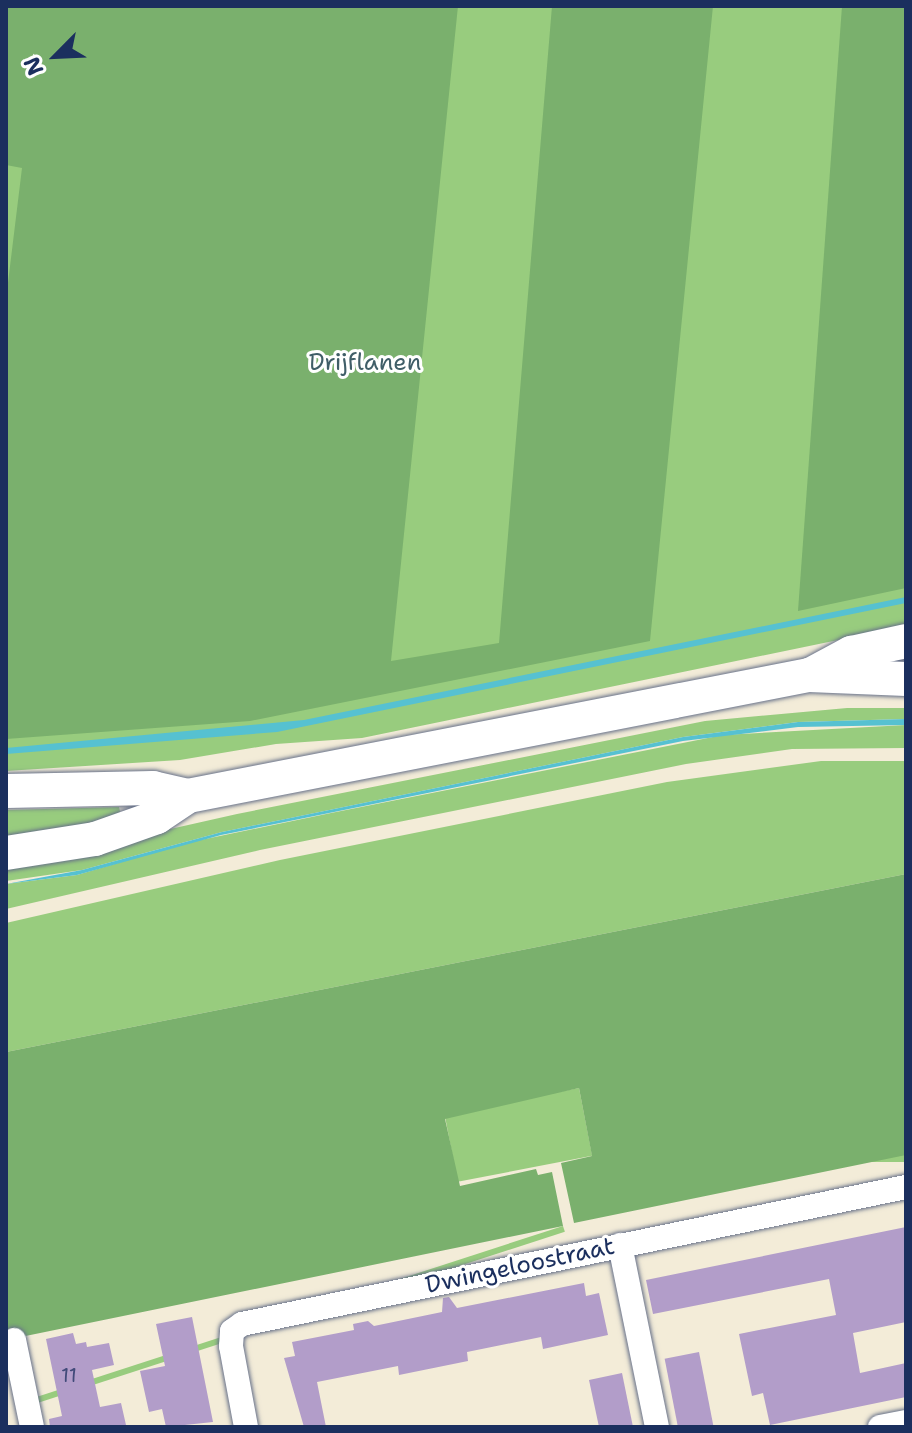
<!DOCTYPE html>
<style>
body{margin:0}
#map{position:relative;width:912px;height:1433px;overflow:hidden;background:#f3ecd8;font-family:"Shantell Sans",sans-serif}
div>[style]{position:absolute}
.green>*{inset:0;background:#98cc7e;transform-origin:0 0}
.forest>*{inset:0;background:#7ab06d}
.water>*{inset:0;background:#56c1d1}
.building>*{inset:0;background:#b29dc9;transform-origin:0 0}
.roads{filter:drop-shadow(0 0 2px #677189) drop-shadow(0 0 2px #677189)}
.minor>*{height:24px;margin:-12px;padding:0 12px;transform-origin:12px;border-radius:12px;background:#fff}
.secondary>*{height:34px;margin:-17px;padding:0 17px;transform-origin:17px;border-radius:17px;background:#fff}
span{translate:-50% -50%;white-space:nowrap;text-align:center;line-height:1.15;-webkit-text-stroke:6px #fff;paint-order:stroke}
.number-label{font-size:20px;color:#414a79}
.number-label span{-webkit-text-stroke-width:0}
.park-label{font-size:24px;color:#405e68}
.street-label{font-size:24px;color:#1b2f5e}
.frame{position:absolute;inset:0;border:8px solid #1b2f5e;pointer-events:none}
.north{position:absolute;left:16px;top:16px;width:80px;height:80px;-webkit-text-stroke:6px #fff;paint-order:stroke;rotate:246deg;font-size:22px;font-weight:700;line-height:32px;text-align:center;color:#1b2f5e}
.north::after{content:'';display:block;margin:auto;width:28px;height:36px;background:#1b2f5e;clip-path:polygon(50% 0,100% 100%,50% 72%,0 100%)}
</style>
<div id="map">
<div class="green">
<i style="clip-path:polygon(6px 6px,906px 6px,906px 626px,362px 738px,276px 744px,180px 760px,6px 771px)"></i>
<i style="clip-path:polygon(847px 708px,906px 708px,906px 719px,798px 722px,683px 737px,222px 832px,82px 870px,6px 881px,6px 866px,237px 814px,705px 721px)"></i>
<i style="clip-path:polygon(906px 725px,906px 748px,792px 749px,686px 764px,260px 850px,6px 909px,6px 884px,77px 875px,186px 843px,331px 813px,723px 735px)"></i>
<i style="clip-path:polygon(821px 761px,906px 761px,906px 874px,6px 1052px,6px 923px,280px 860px,667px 782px)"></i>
<i style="clip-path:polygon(119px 807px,121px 816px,99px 824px,6px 840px,6px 810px)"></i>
<i style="left:579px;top:1088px;width:69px;height:137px;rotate:79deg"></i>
<i style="left:906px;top:1155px;width:7px;height:300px;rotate:90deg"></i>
<i style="left:563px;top:1226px;width:6px;height:569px;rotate:72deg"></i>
</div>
<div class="forest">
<i style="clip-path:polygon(6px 6px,458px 6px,391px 661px,499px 643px,552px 6px,713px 6px,650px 641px,250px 721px,6px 739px,6px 299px,22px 168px,6px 165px)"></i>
<i style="clip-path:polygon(842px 6px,906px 6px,906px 588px,798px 611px)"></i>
<i style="clip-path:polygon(906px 874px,906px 1155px,574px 1223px,561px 1163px,592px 1156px,579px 1088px,445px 1119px,460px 1186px,536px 1169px,538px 1175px,552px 1172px,563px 1226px,6px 1340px,6px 1052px)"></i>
</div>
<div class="water">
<i style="clip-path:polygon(906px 597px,906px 603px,277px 732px,6px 754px,6px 748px,304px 720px)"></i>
<i style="clip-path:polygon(906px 719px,906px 725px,798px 727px,683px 741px,221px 835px,77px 875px,6px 884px,82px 870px,222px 832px,683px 737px,798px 722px)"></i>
</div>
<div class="building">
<i style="clip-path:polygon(906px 1227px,906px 1322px,853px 1333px,860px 1373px,906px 1363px,906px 1397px,770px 1425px,763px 1393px,752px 1396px,739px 1334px,836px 1315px,829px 1279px,653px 1314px,646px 1280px)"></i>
<i style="clip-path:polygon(584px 1283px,586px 1296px,599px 1293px,608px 1335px,543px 1349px,541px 1337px,467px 1352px,468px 1361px,399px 1375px,398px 1366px,317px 1382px,326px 1427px,304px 1427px,284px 1358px,295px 1356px,292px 1342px,354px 1330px,353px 1324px,368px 1321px,374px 1326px,442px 1312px,443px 1298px,449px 1297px,457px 1308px)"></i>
<i style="clip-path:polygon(192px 1317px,213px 1422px,166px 1427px,162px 1409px,149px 1412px,140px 1371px,165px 1366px,156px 1324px)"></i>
<i style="clip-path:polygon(73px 1333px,76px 1344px,86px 1342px,87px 1347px,109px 1343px,114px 1365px,92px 1370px,100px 1407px,121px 1403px,126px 1425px,50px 1427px,49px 1419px,62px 1416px,46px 1339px)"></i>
<i style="left:699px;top:1352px;width:76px;height:35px;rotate:79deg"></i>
<i style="clip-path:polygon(622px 1373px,633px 1427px,599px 1427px,589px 1380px)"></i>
</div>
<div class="roads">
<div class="minor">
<i style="left:620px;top:1245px;width:186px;rotate:78.5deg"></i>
<i style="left:14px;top:1340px;width:89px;rotate:78.3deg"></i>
<i style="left:246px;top:1427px;width:82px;rotate:-100.5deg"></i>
<i style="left:231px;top:1346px;width:15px;rotate:-86deg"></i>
<i style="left:232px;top:1331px;width:12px;rotate:-35deg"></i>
<i style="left:242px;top:1324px;width:678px;rotate:-11.66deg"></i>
<i style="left:880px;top:1427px;width:26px;rotate:-11deg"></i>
</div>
<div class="secondary">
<i style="left:810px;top:675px;width:47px;rotate:-28.2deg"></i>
<i style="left:851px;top:653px;width:56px;rotate:-12.3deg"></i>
<i style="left:6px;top:791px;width:147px;rotate:-1.2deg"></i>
<i style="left:153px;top:788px;width:36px;rotate:13deg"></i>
<i style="left:188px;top:796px;width:633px;rotate:-11.03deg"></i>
<i style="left:809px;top:675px;width:97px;rotate:2.4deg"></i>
<i style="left:6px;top:853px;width:90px;rotate:-8.9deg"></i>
<i style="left:95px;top:839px;width:66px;rotate:-19.5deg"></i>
<i style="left:157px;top:817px;width:37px;rotate:-34deg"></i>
</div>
</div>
<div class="number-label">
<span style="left:69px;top:1375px">11</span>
</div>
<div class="park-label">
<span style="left:365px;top:363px">Drijflanen</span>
</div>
<div class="street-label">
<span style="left:520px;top:1266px;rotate:-12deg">Dwingeloostraat</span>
</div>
<div class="frame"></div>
<div class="north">N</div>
</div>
